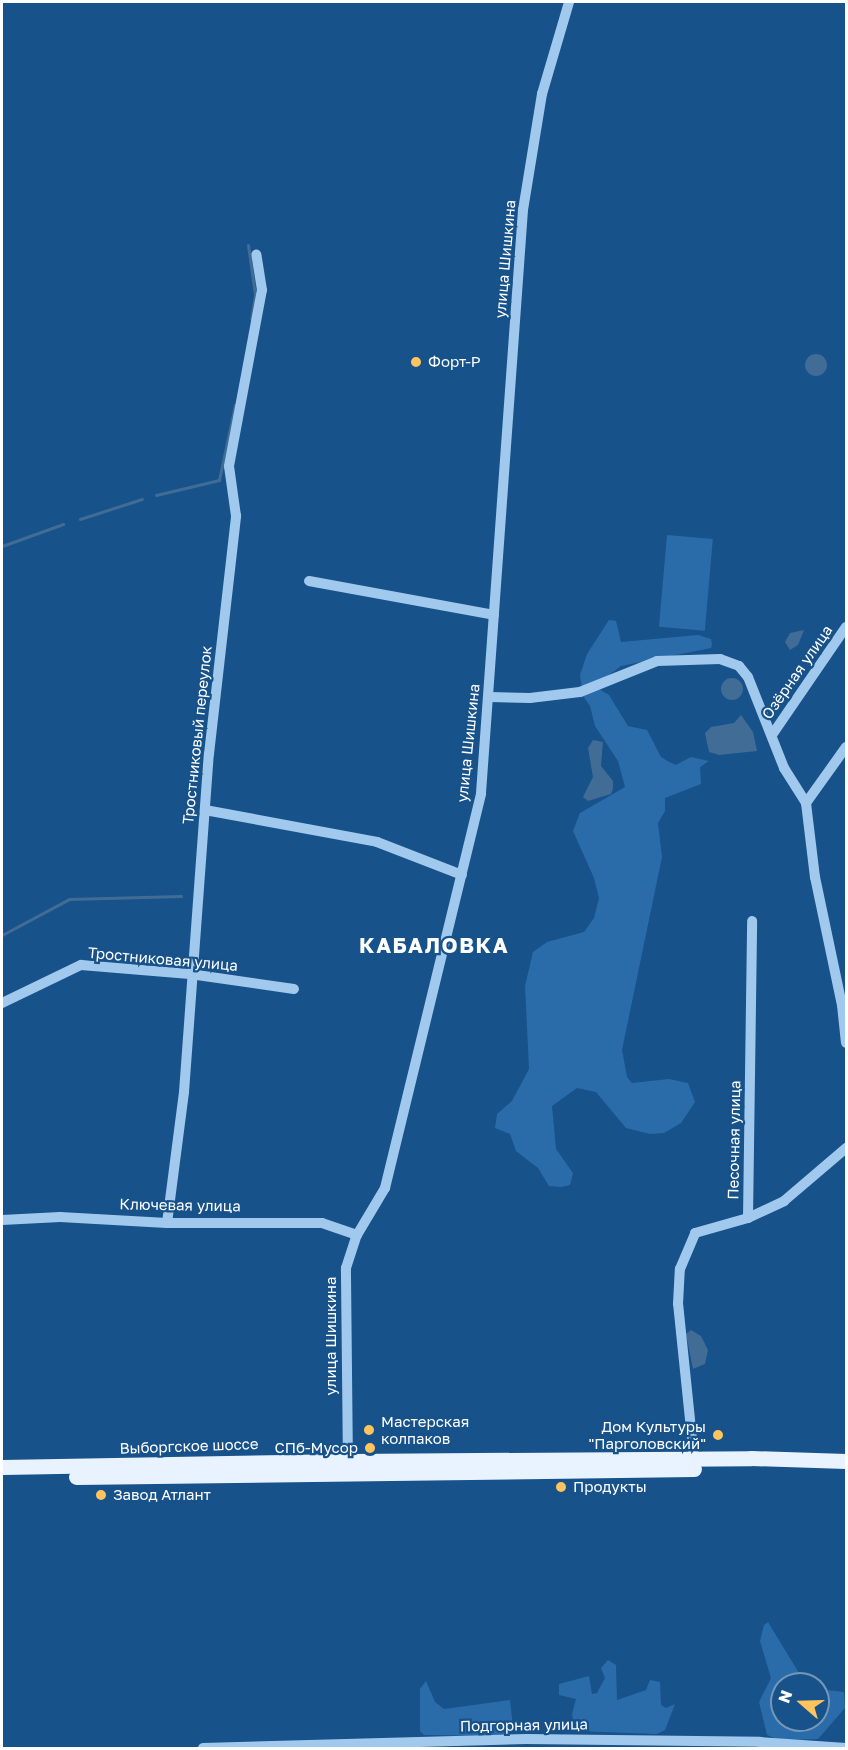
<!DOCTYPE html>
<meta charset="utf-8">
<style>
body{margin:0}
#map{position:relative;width:848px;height:1750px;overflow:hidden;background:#17528a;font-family:"Golos Text",sans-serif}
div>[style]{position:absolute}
.green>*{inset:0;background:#2a6ca9;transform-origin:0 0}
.water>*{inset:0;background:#416c95}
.round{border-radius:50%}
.stream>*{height:3px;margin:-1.5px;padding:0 1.5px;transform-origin:1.5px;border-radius:1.5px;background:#416c95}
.minor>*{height:10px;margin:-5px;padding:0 5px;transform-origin:5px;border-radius:5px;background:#a1c9ee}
.major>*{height:15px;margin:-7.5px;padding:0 7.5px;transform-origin:7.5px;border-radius:7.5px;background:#e8f3ff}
.dots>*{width:16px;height:16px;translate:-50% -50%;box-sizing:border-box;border:3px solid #17528a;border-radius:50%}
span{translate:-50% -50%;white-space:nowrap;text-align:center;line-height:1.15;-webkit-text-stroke:4.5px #17528a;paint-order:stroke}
.street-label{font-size:15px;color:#fff}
.poi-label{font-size:15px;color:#fff}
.left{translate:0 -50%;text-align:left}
.right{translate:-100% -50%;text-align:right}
.district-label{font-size:21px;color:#fff;font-weight:700;letter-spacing:1.5px}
.frame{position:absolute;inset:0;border:3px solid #fff;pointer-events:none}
.north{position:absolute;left:770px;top:1672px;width:60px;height:60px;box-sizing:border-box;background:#17528a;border:2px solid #7497b9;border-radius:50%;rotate:290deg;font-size:16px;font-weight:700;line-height:24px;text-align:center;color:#fff}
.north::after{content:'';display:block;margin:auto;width:21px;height:27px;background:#ffc45e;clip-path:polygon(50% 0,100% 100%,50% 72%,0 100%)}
</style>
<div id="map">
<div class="green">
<i style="left:667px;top:535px;width:46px;height:92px;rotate:5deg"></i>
<i style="clip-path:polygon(609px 620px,616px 621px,621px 642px,698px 635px,711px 639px,712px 644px,711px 648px,621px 666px,594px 686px,609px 695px,628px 726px,647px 730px,661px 757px,669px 762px,676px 765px,691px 757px,709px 761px,700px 767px,701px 784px,665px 798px,665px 811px,658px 823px,662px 857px,622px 1050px,627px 1077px,632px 1083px,669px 1079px,688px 1083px,695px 1102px,681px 1123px,664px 1133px,650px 1134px,626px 1128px,596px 1092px,577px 1088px,552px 1106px,556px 1149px,573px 1173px,570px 1185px,561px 1187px,549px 1186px,538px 1168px,516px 1151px,510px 1134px,495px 1128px,497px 1114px,512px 1101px,529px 1069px,525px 986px,533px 952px,547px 942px,584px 932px,594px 918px,599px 898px,594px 878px,573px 831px,580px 813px,625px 787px,618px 761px,595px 726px,590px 706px,583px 696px,580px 675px,587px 654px)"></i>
<i style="clip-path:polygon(768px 1622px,802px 1678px,802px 1684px,782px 1684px,782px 1720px,818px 1720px,818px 1689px,844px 1692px,845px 1708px,818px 1739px,779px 1740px,767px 1735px,759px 1702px,771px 1678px,760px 1641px,764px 1625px)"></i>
<i style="clip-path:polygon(608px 1660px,616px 1665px,617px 1700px,646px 1690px,650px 1680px,660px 1682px,661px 1705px,666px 1708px,675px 1704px,665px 1730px,657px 1734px,575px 1731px,572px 1714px,576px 1699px,559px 1695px,559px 1684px,589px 1676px,592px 1694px,597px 1693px,605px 1678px,601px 1668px)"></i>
<i style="clip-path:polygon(426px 1681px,435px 1702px,444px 1709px,510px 1700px,513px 1728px,503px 1736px,424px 1735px,420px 1731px,420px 1689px)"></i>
</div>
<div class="water">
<i class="round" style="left:805px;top:354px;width:22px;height:22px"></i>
<i style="clip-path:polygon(804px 630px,798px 645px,790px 650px,785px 642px,790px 633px)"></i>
<i class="round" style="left:721px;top:678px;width:22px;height:22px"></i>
<i style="clip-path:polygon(741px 715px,753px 732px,757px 751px,719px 755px,709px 752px,705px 733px,711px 727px,734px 723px)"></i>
<i style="clip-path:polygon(593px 740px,603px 742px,601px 766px,613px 781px,613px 789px,611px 794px,588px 801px,583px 797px,593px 777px,588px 748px)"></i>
<i style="clip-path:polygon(691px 1330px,701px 1336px,708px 1350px,705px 1364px,693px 1369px,686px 1334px)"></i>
</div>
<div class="stream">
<i style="left:248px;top:245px;width:50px;rotate:82deg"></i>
<i style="left:255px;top:295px;width:24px;rotate:99deg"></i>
<i style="left:156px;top:495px;width:65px;rotate:-13.4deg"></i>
<i style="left:219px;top:480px;width:77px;rotate:-78deg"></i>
<i style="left:80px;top:519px;width:65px;rotate:-17.9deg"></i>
<i style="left:2px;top:546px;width:65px;rotate:-19.8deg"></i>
<i style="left:2px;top:935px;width:76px;rotate:-28.2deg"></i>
<i style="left:69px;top:899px;width:112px;rotate:-1.5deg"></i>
</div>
<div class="minor">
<i style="left:309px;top:581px;width:188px;rotate:10.4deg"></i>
<i style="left:489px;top:697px;width:41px;rotate:1.4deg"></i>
<i style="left:530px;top:698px;width:50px;rotate:-6.8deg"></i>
<i style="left:580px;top:692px;width:83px;rotate:-21.9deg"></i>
<i style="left:657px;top:661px;width:63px;rotate:-1.8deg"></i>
<i style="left:720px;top:659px;width:20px;rotate:20deg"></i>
<i style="left:739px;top:666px;width:14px;rotate:51deg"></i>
<i style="left:748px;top:677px;width:98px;rotate:68.4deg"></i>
<i style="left:784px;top:768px;width:41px;rotate:57.8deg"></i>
<i style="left:772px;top:735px;width:131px;rotate:-55.6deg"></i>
<i style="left:846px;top:747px;width:69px;rotate:125.5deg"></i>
<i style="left:806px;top:803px;width:75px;rotate:83.1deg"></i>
<i style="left:815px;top:877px;width:131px;rotate:78.1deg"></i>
<i style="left:842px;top:1005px;width:38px;rotate:84deg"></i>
<i style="left:205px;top:810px;width:175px;rotate:10.5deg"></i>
<i style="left:377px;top:842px;width:91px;rotate:21.2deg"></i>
<i style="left:2px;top:1003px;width:88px;rotate:-25.7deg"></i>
<i style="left:81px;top:965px;width:109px;rotate:4.7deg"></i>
<i style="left:190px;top:974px;width:105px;rotate:8.2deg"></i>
<i style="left:748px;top:1218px;width:40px;rotate:-25deg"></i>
<i style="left:784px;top:1201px;width:82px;rotate:-40.5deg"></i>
<i style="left:2px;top:1220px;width:58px;rotate:-3deg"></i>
<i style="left:60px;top:1217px;width:107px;rotate:3.2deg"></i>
<i style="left:167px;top:1223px;width:155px"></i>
<i style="left:322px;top:1223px;width:37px;rotate:19deg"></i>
<i style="left:167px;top:1223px;width:132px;rotate:-82.6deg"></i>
<i style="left:184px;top:1092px;width:339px;rotate:-85.8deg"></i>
<i style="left:209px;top:754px;width:240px;rotate:-83.5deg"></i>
<i style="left:236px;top:516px;width:50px;rotate:-98deg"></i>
<i style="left:229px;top:466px;width:179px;rotate:-79.4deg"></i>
<i style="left:262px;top:290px;width:36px;rotate:-99deg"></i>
<i style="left:694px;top:1458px;width:155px;rotate:-95.9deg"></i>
<i style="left:678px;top:1304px;width:35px;rotate:-87deg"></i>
<i style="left:680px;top:1269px;width:39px;rotate:-67deg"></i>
<i style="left:695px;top:1233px;width:55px;rotate:-15.8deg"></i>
<i style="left:748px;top:1218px;width:297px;rotate:-89.2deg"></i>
<i style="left:348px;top:1467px;width:199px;rotate:-90.6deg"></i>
<i style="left:346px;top:1268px;width:35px;rotate:-72deg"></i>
<i style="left:357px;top:1235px;width:55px;rotate:-59.2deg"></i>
<i style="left:385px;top:1188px;width:406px;rotate:-76.3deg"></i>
<i style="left:481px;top:793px;width:585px;rotate:-85.88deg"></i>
<i style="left:523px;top:210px;width:118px;rotate:-80.7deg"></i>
<i style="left:542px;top:94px;width:96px;rotate:-73.6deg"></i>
<i style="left:203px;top:1748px;width:323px;rotate:-1.6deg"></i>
<i style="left:526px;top:1739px;width:234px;rotate:0.7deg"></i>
<i style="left:760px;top:1742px;width:86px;rotate:4deg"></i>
</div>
<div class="major">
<i style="left:2px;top:1467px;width:346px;rotate:-1deg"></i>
<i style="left:348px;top:1461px;width:403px;rotate:-0.4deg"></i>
<i style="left:751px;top:1458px;width:95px;rotate:1.8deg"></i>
<i style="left:76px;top:1477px;width:618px;rotate:-0.74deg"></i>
</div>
<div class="dots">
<i style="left:416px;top:362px;background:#ffc45e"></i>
<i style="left:369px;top:1430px;background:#ffc45e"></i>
<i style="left:718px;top:1435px;background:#ffc45e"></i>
<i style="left:370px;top:1448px;background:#ffc45e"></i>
<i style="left:561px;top:1487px;background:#ffc45e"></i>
<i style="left:101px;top:1495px;background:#ffc45e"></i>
</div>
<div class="street-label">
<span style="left:505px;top:259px;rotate:-85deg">улица Шишкина</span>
<span style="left:797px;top:672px;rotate:-55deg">Озёрная улица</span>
<span style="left:197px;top:735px;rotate:-84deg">Тростниковый переулок</span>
<span style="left:468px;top:743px;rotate:-84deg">улица Шишкина</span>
<span style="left:163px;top:959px;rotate:5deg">Тростниковая улица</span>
<span style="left:734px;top:1140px;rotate:-89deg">Песочная улица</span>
<span style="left:180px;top:1205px;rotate:1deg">Ключевая улица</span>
<span style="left:331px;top:1336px;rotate:-90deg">улица Шишкина</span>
<span style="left:189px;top:1446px;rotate:-2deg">Выборгское шоссе</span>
<span style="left:524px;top:1725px;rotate:-1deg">Подгорная улица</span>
</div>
<div class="poi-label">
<span class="left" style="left:428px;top:362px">Форт-Р</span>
<span class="left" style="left:381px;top:1430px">Мастерская<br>колпаков</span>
<span class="right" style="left:706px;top:1435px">Дом Культуры<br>"Парголовский"</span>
<span class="right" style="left:358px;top:1448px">СПб-Мусор</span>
<span class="left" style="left:573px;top:1487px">Продукты</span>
<span class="left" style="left:113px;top:1495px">Завод Атлант</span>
</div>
<div class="district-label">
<span style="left:434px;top:945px">КАБАЛОВКА</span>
</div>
<div class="frame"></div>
<div class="north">N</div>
</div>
